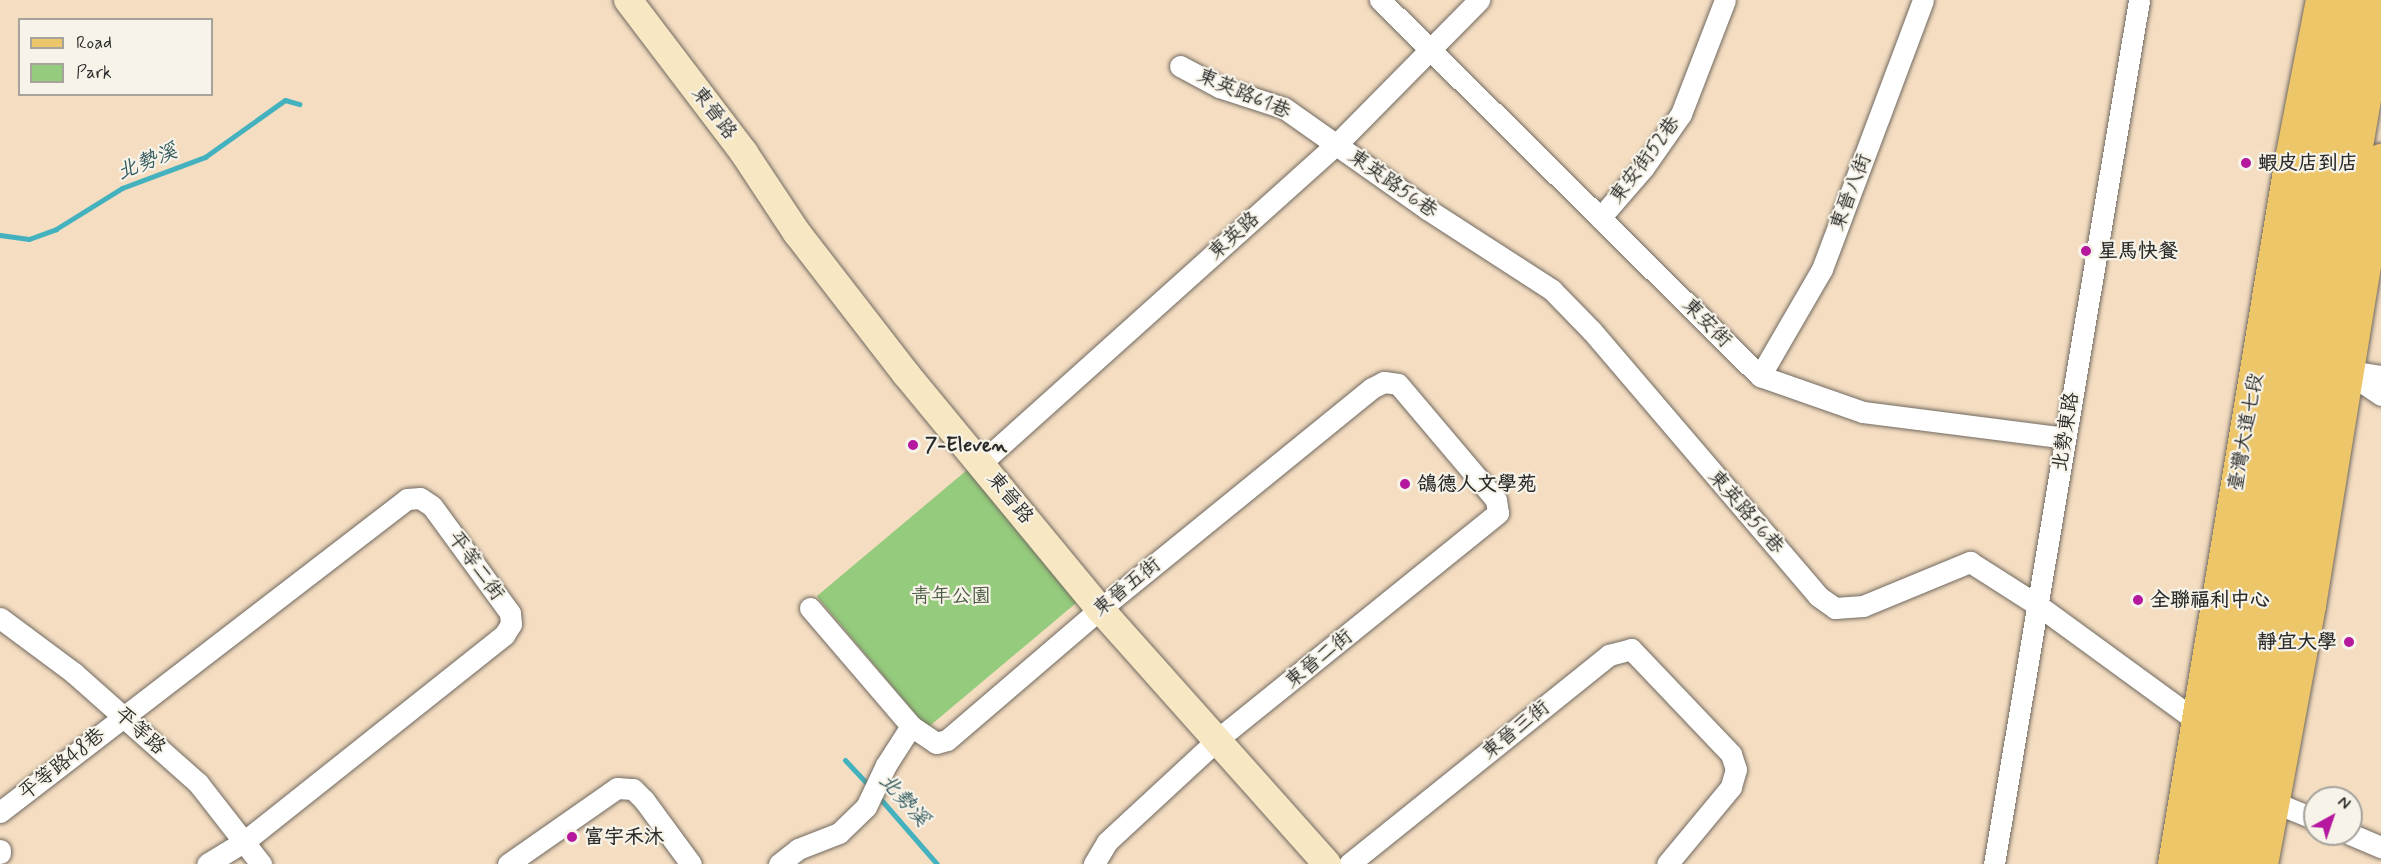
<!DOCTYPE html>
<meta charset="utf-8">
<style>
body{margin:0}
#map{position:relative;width:2381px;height:864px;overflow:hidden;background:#f4ddc1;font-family:Mynerve,"LXGW WenKai TC",sans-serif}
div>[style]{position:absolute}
.green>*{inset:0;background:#95cb7d;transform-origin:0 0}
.stream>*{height:5px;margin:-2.5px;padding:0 2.5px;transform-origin:2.5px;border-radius:2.5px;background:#43b2be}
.roads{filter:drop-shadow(0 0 2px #716960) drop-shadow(0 0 2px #716960)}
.street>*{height:21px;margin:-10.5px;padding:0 10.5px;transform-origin:10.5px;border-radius:10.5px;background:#fff}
.secondary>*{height:28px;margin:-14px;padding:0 14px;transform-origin:14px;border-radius:14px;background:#f7e8c3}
.primary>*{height:33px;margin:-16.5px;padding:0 16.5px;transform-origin:16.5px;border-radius:16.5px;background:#ecc669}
.dots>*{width:16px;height:16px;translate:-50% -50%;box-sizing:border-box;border:3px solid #f7f3e8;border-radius:50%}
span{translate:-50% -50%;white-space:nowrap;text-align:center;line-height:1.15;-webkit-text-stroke:4.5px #f7f3e8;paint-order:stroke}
.street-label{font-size:20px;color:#2b2b2b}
.poi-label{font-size:20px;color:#2b2b2b;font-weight:700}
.left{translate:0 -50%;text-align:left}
.right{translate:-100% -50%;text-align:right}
.park-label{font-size:20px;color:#4b5b44}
.water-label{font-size:21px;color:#335a5e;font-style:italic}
.legend{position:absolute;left:18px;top:18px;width:195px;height:78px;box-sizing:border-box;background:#f7f3e8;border:2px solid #a5a39c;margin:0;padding:8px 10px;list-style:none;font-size:18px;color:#2b2b2b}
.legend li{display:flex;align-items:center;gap:12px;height:30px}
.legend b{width:30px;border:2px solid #a5a39c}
.north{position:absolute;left:2303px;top:786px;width:60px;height:60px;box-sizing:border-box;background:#f7f3e8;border:2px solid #a5a39c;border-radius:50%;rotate:40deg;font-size:16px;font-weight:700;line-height:24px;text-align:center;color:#2b2b2b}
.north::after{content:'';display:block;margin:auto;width:21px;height:27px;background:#b5179e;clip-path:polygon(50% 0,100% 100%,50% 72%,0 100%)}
</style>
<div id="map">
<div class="green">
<i style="left:973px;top:465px;width:172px;height:204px;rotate:50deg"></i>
</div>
<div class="stream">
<i style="left:0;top:235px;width:29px;rotate:8deg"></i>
<i style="left:29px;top:239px;width:29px;rotate:-20deg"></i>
<i style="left:56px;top:229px;width:78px;rotate:-31.8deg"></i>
<i style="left:122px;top:188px;width:89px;rotate:-20.5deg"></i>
<i style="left:205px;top:157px;width:98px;rotate:-35.5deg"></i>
<i style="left:285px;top:100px;width:15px;rotate:16deg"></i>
<i style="left:845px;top:760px;width:38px;rotate:47deg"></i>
<i style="left:877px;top:795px;width:91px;rotate:49deg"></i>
</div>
<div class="roads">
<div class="street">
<i style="left:1380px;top:0;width:535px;rotate:44.7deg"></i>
<i style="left:1760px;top:376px;width:109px;rotate:19.3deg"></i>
<i style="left:1863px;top:412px;width:204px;rotate:7.3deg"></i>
<i style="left:1180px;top:66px;width:44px;rotate:28.3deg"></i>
<i style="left:1219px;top:87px;width:68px;rotate:17.9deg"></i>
<i style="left:1284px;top:108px;width:175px;rotate:35.2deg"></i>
<i style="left:1427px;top:209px;width:149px;rotate:32.9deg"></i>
<i style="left:1552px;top:290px;width:57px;rotate:45.7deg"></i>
<i style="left:1592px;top:331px;width:348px;rotate:49.5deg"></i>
<i style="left:1818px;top:596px;width:21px;rotate:35deg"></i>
<i style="left:1835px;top:608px;width:28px;rotate:-4deg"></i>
<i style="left:1863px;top:606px;width:116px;rotate:-22.4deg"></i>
<i style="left:1970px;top:562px;width:82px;rotate:32.5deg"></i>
<i style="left:2039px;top:606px;width:197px;rotate:36.1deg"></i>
<i style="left:1600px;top:218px;width:67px;rotate:-49.2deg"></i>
<i style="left:1644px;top:167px;width:65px;rotate:-55.1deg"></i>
<i style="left:1681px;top:114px;width:122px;rotate:-68.9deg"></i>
<i style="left:2336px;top:369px;width:46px;rotate:8.8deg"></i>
<i style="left:1760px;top:376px;width:124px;rotate:-59.9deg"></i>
<i style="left:1822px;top:269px;width:287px;rotate:-69.4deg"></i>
<i style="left:2353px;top:376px;width:34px;rotate:34deg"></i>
<i style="left:981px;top:463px;width:477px;rotate:-41.9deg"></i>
<i style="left:1336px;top:145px;width:204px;rotate:-45.4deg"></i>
<i style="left:810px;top:608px;width:155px;rotate:49.4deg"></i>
<i style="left:911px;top:726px;width:30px;rotate:34deg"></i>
<i style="left:936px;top:743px;width:11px;rotate:-15deg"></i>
<i style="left:947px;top:740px;width:201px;rotate:-40.6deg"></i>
<i style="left:1100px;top:609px;width:350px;rotate:-39.1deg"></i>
<i style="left:1372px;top:388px;width:13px;rotate:-27deg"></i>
<i style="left:1384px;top:382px;width:14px;rotate:8deg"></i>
<i style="left:1398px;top:384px;width:152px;rotate:49.8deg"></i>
<i style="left:1496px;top:500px;width:13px;rotate:81deg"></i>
<i style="left:1498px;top:513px;width:361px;rotate:141.1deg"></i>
<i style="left:1217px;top:740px;width:150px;rotate:137.2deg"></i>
<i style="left:1107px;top:842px;width:26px;rotate:121deg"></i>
<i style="left:0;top:618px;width:92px;rotate:36.6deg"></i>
<i style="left:74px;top:673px;width:166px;rotate:41.6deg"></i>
<i style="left:198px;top:783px;width:103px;rotate:52.1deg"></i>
<i style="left:2271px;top:801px;width:48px;rotate:22.2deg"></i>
<i style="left:0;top:812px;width:513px;rotate:-37.56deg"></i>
<i style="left:407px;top:499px;width:13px;rotate:-4deg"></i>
<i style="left:420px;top:498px;width:14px;rotate:34deg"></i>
<i style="left:432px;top:506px;width:132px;rotate:53.9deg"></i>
<i style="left:510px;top:613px;width:11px;rotate:85deg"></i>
<i style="left:511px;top:624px;width:13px;rotate:122deg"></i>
<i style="left:504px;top:635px;width:331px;rotate:141.5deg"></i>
<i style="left:245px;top:841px;width:44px;rotate:148.8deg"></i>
<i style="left:2350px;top:834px;width:34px;rotate:23deg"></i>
<i style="left:0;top:850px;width:3px;rotate:90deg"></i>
<i style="left:508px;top:864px;width:133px;rotate:-34.9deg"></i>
<i style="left:617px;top:788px;width:16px;rotate:4deg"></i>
<i style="left:633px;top:789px;width:16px;rotate:45deg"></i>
<i style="left:644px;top:800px;width:79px;rotate:53.7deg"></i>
<i style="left:779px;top:864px;width:24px;rotate:-38deg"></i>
<i style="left:798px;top:849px;width:44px;rotate:-21.3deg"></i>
<i style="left:839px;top:833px;width:37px;rotate:-44deg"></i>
<i style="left:866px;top:807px;width:47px;rotate:-64.5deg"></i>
<i style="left:886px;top:765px;width:46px;rotate:-57.3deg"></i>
<i style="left:1349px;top:864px;width:334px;rotate:-38.8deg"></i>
<i style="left:1609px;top:655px;width:23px;rotate:-15deg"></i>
<i style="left:1631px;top:649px;width:145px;rotate:46.4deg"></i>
<i style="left:1731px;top:754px;width:16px;rotate:72deg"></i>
<i style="left:1736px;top:769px;width:19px;rotate:106deg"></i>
<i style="left:1731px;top:787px;width:100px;rotate:129.7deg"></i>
<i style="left:1994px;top:864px;width:876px;rotate:-80.47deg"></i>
</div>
<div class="secondary">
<i style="left:628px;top:0;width:192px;rotate:52.8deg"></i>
<i style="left:744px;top:153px;width:96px;rotate:56.5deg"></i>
<i style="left:797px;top:233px;width:178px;rotate:52.3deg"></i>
<i style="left:906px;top:374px;width:305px;rotate:50.5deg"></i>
<i style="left:1100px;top:609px;width:341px;rotate:48.3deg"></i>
</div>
<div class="primary">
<i style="left:2174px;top:864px;width:715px;rotate:-80.58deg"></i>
<i style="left:2291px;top:159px;width:162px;rotate:-79deg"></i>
<i style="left:2204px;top:864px;width:876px;rotate:-80.34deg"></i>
<i style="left:2233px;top:864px;width:877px;rotate:-80.28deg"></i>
<i style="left:2261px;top:864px;width:263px;rotate:-79.5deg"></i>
<i style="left:2309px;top:605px;width:451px;rotate:-80.8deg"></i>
</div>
</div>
<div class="dots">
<i style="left:2246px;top:163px;background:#b5179e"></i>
<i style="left:2086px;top:251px;background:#b5179e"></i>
<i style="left:913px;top:445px;background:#b5179e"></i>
<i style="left:1405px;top:484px;background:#b5179e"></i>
<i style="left:2138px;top:600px;background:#b5179e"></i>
<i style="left:2349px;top:642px;background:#b5179e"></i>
<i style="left:572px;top:837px;background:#b5179e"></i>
</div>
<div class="street-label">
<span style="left:1244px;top:94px;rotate:23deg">東英路61巷</span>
<span style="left:714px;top:113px;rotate:53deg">東晉路</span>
<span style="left:1645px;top:160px;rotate:-53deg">東安街52巷</span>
<span style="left:1393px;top:184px;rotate:35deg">東英路56巷</span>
<span style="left:1851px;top:192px;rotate:-69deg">東晉八街</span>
<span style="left:1234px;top:236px;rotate:-42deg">東英路</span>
<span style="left:1707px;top:323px;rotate:45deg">東安街</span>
<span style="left:2066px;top:432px;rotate:-81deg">北勢東路</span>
<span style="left:2246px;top:432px;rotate:-80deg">臺灣大道七段</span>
<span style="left:1010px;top:498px;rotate:51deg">東晉路</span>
<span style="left:1746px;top:512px;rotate:49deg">東英路56巷</span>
<span style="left:476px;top:566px;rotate:54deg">平等二街</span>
<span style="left:1127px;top:587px;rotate:-39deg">東晉五街</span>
<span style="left:1319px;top:659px;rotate:-39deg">東晉二街</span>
<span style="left:1516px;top:730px;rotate:-39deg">東晉三街</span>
<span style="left:140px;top:731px;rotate:42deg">平等路</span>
<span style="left:62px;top:764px;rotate:-38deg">平等路48巷</span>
</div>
<div class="poi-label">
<span class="left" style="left:2258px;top:163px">蝦皮店到店</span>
<span class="left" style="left:2098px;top:251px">星馬快餐</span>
<span class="left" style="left:925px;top:445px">7-Eleven</span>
<span class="left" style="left:1417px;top:484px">鴿德人文學苑</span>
<span class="left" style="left:2150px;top:600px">全聯福利中心</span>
<span class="right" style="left:2337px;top:642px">靜宜大學</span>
<span class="left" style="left:584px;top:837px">富宇禾沐</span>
</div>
<div class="park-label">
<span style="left:951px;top:596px">青年公園</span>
</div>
<div class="water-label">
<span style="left:147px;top:162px;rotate:-22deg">北勢溪</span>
<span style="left:904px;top:800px;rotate:48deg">北勢溪</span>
</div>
<ul class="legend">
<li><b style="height:8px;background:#ecc669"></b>Road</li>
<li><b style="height:16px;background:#95cb7d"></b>Park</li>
</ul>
<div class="north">N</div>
</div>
